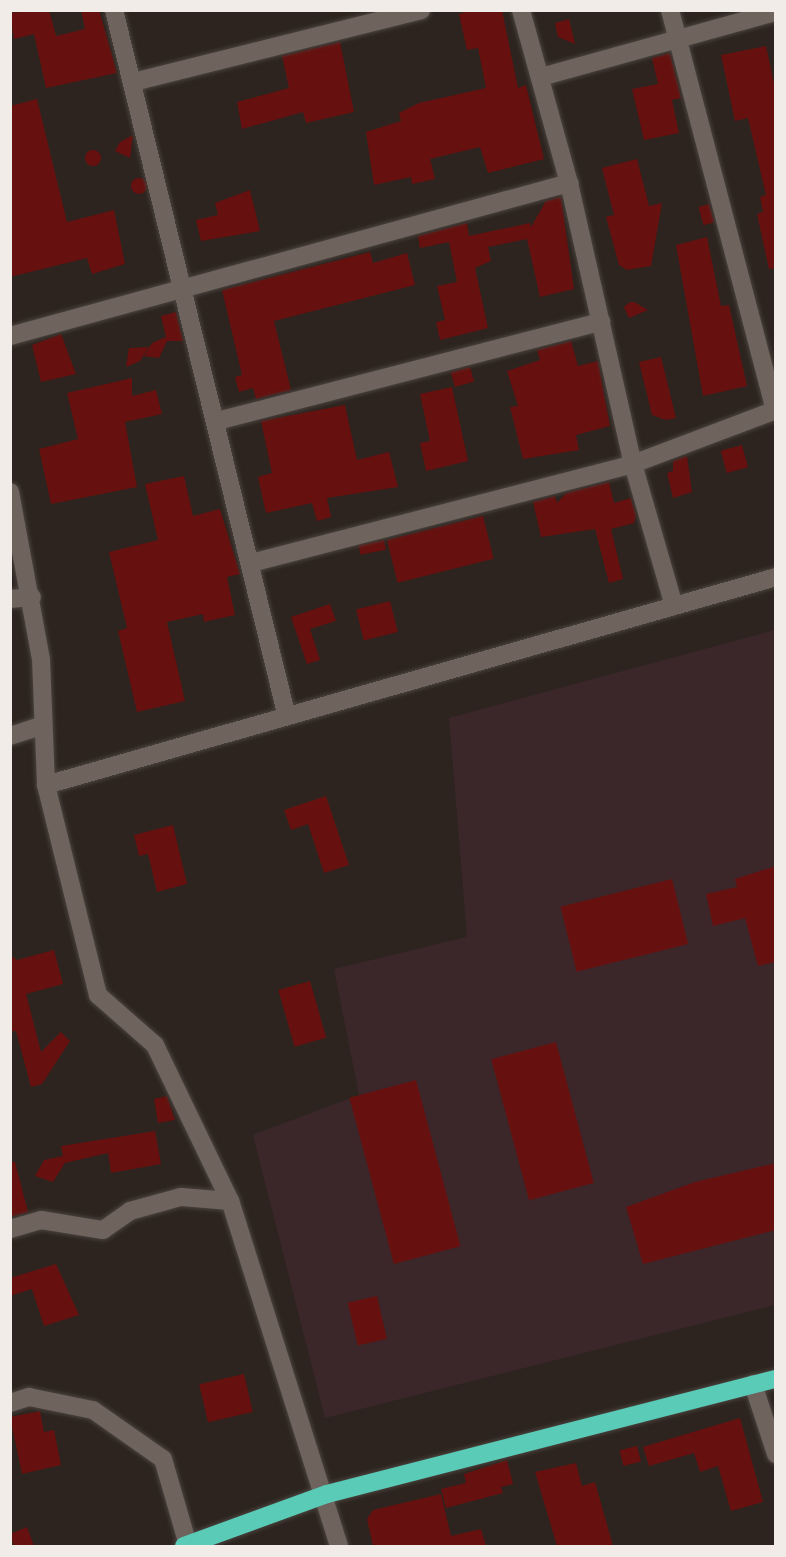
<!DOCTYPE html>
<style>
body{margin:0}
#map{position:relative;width:786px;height:1557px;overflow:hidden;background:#2d241f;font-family:Overpass,sans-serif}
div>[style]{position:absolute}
.commercial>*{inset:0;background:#3b272a}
.building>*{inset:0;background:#66110f;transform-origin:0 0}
.round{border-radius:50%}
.roads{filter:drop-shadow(0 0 2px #4a433e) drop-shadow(0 0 2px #4a433e)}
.street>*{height:18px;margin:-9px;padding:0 9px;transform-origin:9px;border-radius:9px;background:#6e635d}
.highway>*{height:18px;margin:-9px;padding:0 9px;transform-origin:9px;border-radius:9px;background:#59cbb7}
span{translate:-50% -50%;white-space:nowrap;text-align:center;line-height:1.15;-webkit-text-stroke:4.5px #231a15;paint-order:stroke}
.frame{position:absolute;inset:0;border:12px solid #f2ece9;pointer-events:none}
</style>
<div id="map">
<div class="commercial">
<i style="clip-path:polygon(775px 630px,775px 1305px,325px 1418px,253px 1135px,359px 1095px,334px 969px,467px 937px,449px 718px)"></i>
</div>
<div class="building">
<i style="clip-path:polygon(49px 10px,56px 36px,85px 29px,81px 10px,99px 10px,117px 73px,46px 88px,34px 34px,14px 39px,10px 13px)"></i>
<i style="clip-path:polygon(472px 10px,502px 10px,518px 88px,526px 85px,544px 159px,488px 173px,480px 147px,430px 159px,435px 179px,412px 184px,411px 177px,374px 185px,366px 132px,401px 121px,399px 113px,419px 103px,486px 88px,478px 48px,467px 50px,459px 14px)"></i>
<i style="clip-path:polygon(569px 19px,575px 44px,558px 37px,555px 23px)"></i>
<i style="clip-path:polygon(340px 42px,354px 112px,306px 123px,303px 112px,242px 129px,237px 102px,289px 88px,282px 56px)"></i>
<i style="clip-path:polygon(766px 46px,776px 93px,776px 268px,769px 269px,757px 214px,763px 212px,760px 197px,766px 195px,748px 118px,735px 121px,721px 55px)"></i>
<i style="clip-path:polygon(670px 53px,681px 98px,672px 100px,679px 133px,644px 140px,632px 89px,658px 84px,652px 58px)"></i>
<i style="clip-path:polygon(37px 99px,67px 222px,114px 210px,125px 264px,92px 274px,87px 258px,10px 277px,10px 106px)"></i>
<i style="clip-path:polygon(133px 135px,130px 158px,115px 151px,120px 142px)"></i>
<i class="round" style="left:85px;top:150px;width:16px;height:16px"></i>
<i style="clip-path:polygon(637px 159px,649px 206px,662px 203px,651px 266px,627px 270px,619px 265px,606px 217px,614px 215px,602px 168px)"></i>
<i class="round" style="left:131px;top:178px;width:16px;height:16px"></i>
<i style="clip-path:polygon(250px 190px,260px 231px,201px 241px,196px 220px,218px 215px,215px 203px)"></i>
<i style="clip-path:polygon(561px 197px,574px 289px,540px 297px,527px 239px,488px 247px,491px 261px,475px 268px,488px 328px,440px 340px,436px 322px,445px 320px,437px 286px,457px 282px,449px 242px,420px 248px,418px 236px,467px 223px,469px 236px,530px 223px,531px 227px,546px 201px)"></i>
<i style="left:709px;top:204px;width:19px;height:11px;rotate:74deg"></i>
<i style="clip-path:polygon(707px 237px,721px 306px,729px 305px,747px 386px,703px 396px,676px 245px)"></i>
<i style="clip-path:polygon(370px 252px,373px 263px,407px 253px,415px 285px,274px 321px,291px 390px,256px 399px,253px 388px,239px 392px,235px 377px,242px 375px,222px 290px)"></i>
<i style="clip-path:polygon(630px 302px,634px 302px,648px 310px,629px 318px,624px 307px)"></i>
<i style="clip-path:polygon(176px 312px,183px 341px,167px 341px,159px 358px,144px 356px,152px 343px,166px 337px,161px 316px)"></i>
<i style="clip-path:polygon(61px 334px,76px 374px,41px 382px,32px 345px)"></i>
<i style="clip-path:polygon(571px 341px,578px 366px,598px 361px,610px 426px,576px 435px,579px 450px,523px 459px,510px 407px,518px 406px,507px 371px,540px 360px,537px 350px)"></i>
<i style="clip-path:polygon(149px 347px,140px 361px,126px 367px,129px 348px)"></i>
<i style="clip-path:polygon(661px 357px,676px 418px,666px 420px,652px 415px,639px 362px)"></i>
<i style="left:470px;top:367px;width:15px;height:20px;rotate:74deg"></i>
<i style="clip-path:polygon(132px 378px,132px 396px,156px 390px,162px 414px,125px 422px,137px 487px,51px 504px,39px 449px,78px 439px,67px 393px)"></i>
<i style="clip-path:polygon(452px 387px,468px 461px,426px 471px,420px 443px,430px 441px,420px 394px)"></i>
<i style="clip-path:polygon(345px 405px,357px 460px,389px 452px,398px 487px,327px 498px,331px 517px,317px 521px,312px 503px,266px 513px,258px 477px,272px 473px,261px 421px)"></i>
<i style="left:742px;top:445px;width:23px;height:22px;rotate:75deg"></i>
<i style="clip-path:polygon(687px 456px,692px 492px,673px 498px,667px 473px,673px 471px,673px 461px)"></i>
<i style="clip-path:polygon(184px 476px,193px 516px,220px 509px,240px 574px,227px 577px,235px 615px,204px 622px,203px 614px,167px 622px,185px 701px,137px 712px,118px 631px,127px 628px,109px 552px,158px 540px,145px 484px)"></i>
<i style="clip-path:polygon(609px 482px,614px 503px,631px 498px,636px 516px,634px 523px,611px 529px,623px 579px,609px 583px,595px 529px,541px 537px,533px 502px,555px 496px,557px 503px,566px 493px)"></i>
<i style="left:483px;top:516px;width:44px;height:99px;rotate:76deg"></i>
<i style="left:384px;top:540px;width:10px;height:26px;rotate:79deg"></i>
<i style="left:390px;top:601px;width:32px;height:35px;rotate:76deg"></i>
<i style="clip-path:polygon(330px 604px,336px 621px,310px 629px,320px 660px,307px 664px,291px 617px)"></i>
<i style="clip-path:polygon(326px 796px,349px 865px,324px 873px,308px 824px,291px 830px,284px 810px)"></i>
<i style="clip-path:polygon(173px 825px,187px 884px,157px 892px,148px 854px,139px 856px,134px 835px)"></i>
<i style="clip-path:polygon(776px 866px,776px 962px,758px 966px,745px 918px,713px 926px,706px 894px,737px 887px,735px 879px)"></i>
<i style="left:672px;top:879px;width:67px;height:115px;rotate:76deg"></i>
<i style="clip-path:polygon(54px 950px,63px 984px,26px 994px,41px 1052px,61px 1032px,70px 1041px,42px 1084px,31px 1087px,16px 1031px,10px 1032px,10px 955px,17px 960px)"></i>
<i style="left:310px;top:981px;width:59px;height:33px;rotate:74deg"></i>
<i style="left:556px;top:1042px;width:146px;height:67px;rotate:75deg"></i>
<i style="left:416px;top:1080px;width:172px;height:69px;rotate:75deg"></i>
<i style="clip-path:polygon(167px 1096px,175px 1120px,158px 1123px,154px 1099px)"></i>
<i style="clip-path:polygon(155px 1131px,161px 1164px,111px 1173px,108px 1153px,65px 1163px,53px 1182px,35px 1176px,44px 1160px,63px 1156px,61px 1146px)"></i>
<i style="clip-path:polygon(10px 1162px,15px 1162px,28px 1212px,10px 1217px)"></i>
<i style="clip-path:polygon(776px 1163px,776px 1230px,643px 1264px,626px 1207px,695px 1182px)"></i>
<i style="clip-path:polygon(56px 1264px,79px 1315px,44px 1326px,32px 1289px,10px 1296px,10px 1278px)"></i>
<i style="left:377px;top:1296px;width:44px;height:30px;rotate:77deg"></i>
<i style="left:244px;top:1374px;width:39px;height:46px;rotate:77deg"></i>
<i style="clip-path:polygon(40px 1411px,44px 1432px,54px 1430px,61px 1465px,22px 1474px,10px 1417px)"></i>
<i style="clip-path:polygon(740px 1418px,763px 1502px,731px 1511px,718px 1466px,700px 1472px,694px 1453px,649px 1466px,643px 1447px)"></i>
<i style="left:637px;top:1446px;width:16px;height:18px;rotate:76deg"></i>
<i style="clip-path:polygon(507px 1460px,513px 1484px,501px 1487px,503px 1493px,446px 1508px,441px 1489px,466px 1483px,464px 1474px)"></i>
<i style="clip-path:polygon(576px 1463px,582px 1486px,595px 1482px,613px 1546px,557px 1546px,535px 1472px)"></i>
<i style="clip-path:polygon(441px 1494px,451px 1536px,481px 1529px,486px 1546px,373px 1546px,367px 1519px,373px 1510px)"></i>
<i style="clip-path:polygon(27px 1527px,34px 1546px,14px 1546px,10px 1534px)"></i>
</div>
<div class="roads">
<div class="street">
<i style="left:114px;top:10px;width:724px;rotate:76.25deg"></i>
<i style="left:521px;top:10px;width:180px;rotate:74.5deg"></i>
<i style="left:569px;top:183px;width:288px;rotate:77.2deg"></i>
<i style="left:633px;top:464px;width:145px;rotate:73.9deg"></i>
<i style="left:670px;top:10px;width:414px;rotate:75.3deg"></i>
<i style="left:541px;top:77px;width:244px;rotate:-15.5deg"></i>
<i style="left:133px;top:82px;width:297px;rotate:-14deg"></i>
<i style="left:10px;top:336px;width:580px;rotate:-15.31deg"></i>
<i style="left:217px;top:421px;width:397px;rotate:-14.5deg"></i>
<i style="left:10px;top:492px;width:170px;rotate:79.5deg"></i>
<i style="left:41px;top:659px;width:126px;rotate:87.7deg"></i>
<i style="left:251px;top:563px;width:395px;rotate:-14.5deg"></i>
<i style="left:633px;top:464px;width:153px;rotate:-20.7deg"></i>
<i style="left:10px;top:599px;width:22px;rotate:-5deg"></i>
<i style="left:10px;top:736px;width:35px;rotate:-18deg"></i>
<i style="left:10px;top:1229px;width:32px;rotate:-16deg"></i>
<i style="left:41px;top:1220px;width:63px;rotate:9.2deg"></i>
<i style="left:103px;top:1230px;width:33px;rotate:-35deg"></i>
<i style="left:130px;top:1211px;width:53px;rotate:-15.4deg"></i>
<i style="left:181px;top:1197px;width:49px;rotate:4.7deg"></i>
<i style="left:753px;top:1384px;width:74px;rotate:71.8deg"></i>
<i style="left:10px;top:1403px;width:20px;rotate:-18deg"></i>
<i style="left:29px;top:1397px;width:65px;rotate:11.5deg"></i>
<i style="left:93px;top:1410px;width:85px;rotate:35deg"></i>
<i style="left:163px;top:1459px;width:90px;rotate:73.8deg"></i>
<i style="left:339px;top:1546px;width:362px;rotate:-107.5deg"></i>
<i style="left:230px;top:1201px;width:173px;rotate:-115.7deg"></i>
<i style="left:155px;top:1045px;width:76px;rotate:-138.7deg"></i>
<i style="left:98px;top:995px;width:216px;rotate:-103.9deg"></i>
<i style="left:46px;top:785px;width:759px;rotate:-15.9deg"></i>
</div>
<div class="highway">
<i style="left:184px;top:1546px;width:152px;rotate:-20deg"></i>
<i style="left:327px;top:1494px;width:463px;rotate:-14.4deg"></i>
</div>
</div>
<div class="frame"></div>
</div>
